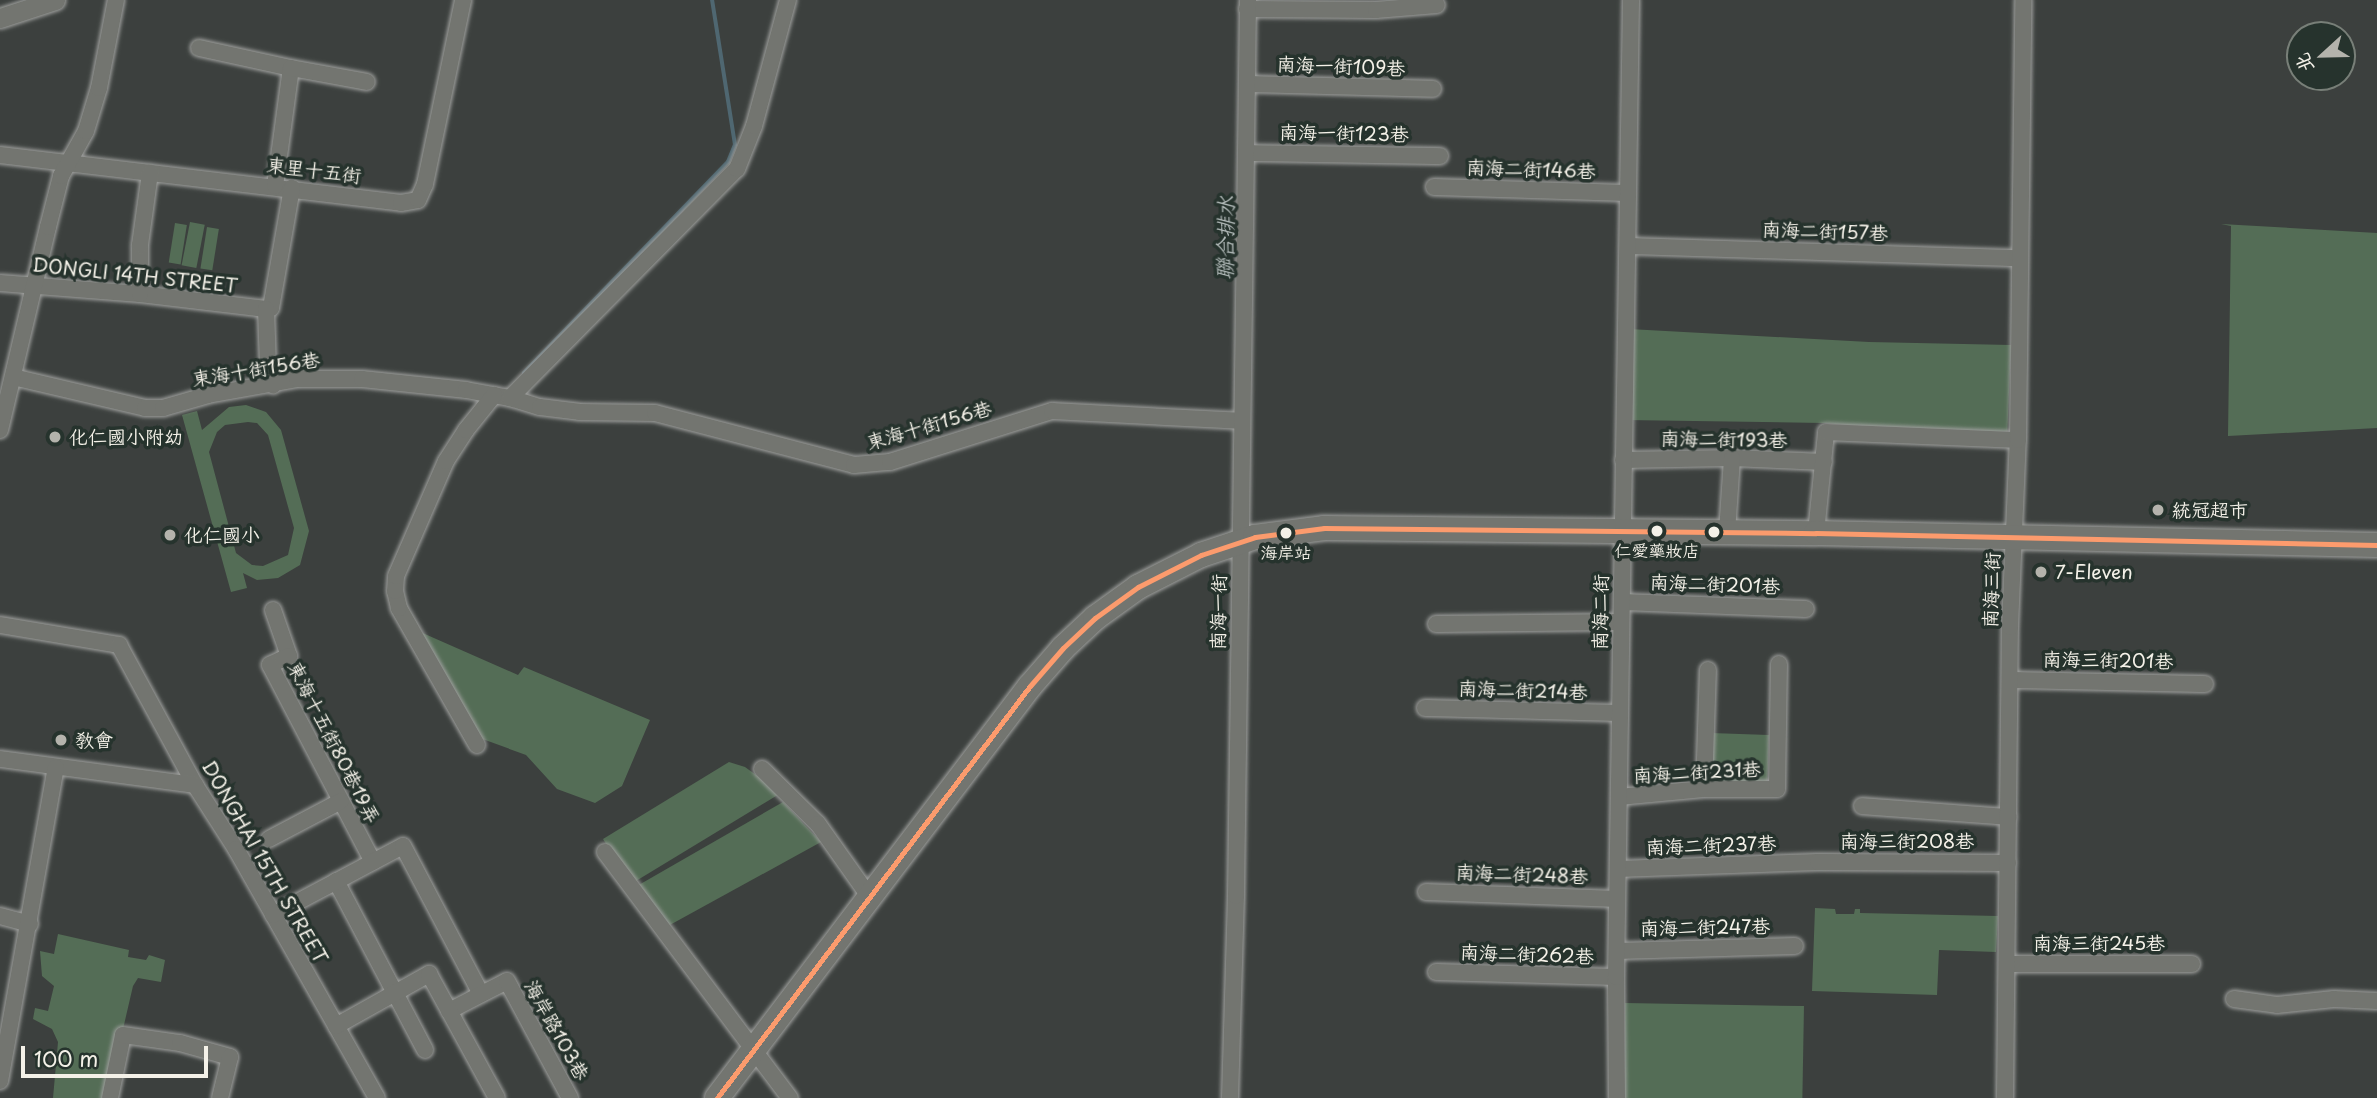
<!DOCTYPE html>
<meta charset="utf-8">
<style>
body{margin:0}
#map{position:relative;width:2377px;height:1098px;overflow:hidden;background:#3c403e;font-family:"Playpen Sans","LXGW WenKai TC",sans-serif}
div>[style]{position:absolute}
.green>*{inset:0;background:#546d56;transform-origin:0 0}
.stream>*{height:3.5px;margin:-1.75px;padding:0 1.75px;transform-origin:1.75px;border-radius:1.75px;background:#4f6771}
.roads{filter:drop-shadow(0 0 2px #9fa09e) drop-shadow(0 0 2px #9fa09e)}
.minor>*{height:16px;margin:-8px;padding:0 8px;transform-origin:8px;border-radius:8px;background:#737570}
.tertiary>*{height:19px;margin:-9.5px;padding:0 9.5px;transform-origin:9.5px;border-radius:9.5px;background:#737570}
.primary>*{height:24px;margin:-12px;padding:0 12px;transform-origin:12px;border-radius:12px;background:#737570}
.bus-1>*{height:5px;margin:-2.5px;padding:0 2.5px;transform-origin:2.5px;border-radius:2.5px;background:#fc9b6d}
.dots>*{width:19px;height:19px;translate:-50% -50%;box-sizing:border-box;border:4px solid #26332d;border-radius:50%}
span{translate:-50% -50%;white-space:nowrap;text-align:center;line-height:1.15;-webkit-text-stroke:7px #26332d;paint-order:stroke}
.bus-label{font-size:17px;color:#f4f1e8}
.street-label{font-size:19px;color:#f4f1e8}
.poi-label{font-size:19px;color:#f4f1e8}
.left{translate:0 -50%;text-align:left}
.water-label{font-size:21px;color:#b3bbba;font-style:italic}
.north{position:absolute;left:2286px;top:21px;width:70px;height:70px;box-sizing:border-box;background:#26332d;border:2px solid #787f78;border-radius:50%;rotate:248deg;font-size:19px;font-weight:700;line-height:28px;text-align:center;color:#f4f1e8}
.north::after{content:'';display:block;margin:auto;width:24px;height:32px;background:#b4b3ac;clip-path:polygon(50% 0,100% 100%,50% 72%,0 100%)}
.scale{position:absolute;left:21px;top:1046px;width:187px;height:32px;box-sizing:border-box;border:4px solid #f4f1e8;border-top:0;padding-left:9px;font-size:21px;line-height:24px;white-space:nowrap;color:#f4f1e8;-webkit-text-stroke:5px #26332d;paint-order:stroke}
</style>
<div id="map">
<div class="green">
<i style="left:190px;top:222px;width:15px;height:44px;rotate:11deg"></i>
<i style="left:175px;top:223px;width:12px;height:40px;rotate:9deg"></i>
<i style="clip-path:polygon(2221px 224px,2377px 233px,2377px 428px,2228px 436px,2231px 226px)"></i>
<i style="left:207px;top:227px;width:12px;height:42px;rotate:9deg"></i>
<i style="clip-path:polygon(1629px 329px,1869px 342px,2011px 345px,2007px 439px,1824px 423px,1625px 420px)"></i>
<i style="clip-path:polygon(evenodd,246px 405px,266px 412px,281px 430px,309px 531px,300px 565px,278px 578px,257px 580px,243px 573px,247px 588px,231px 592px,182px 415px,197px 411px,202px 430px,229px 407px,246px 405px,248px 422px,257px 423px,268px 435px,294px 528px,288px 555px,263px 566px,252px 565px,236px 553px,209px 452px,217px 432px,225px 425px,248px 422px)"></i>
<i style="clip-path:polygon(418px 631px,518px 675px,524px 667px,650px 720px,622px 786px,595px 803px,557px 789px,526px 755px,477px 737px)"></i>
<i style="left:1711px;top:733px;width:58px;height:53px;rotate:2deg"></i>
<i style="clip-path:polygon(729px 762px,745px 767px,781px 793px,631px 884px,603px 839px)"></i>
<i style="clip-path:polygon(783px 802px,821px 842px,668px 926px,637px 886px)"></i>
<i style="clip-path:polygon(1815px 908px,1835px 909px,1836px 914px,1854px 914px,1855px 909px,1860px 909px,1860px 913px,1998px 916px,1996px 952px,1939px 950px,1937px 995px,1812px 991px)"></i>
<i style="clip-path:polygon(58px 934px,129px 950px,128px 957px,146px 960px,149px 955px,165px 960px,161px 982px,138px 978px,133px 986px,107px 1098px,53px 1098px,58px 1042px,52px 1029px,33px 1019px,35px 1008px,48px 1011px,54px 986px,42px 976px,40px 951px,54px 954px)"></i>
<i style="left:1625px;top:1003px;width:179px;height:95px;rotate:1deg"></i>
</div>
<div class="stream">
<i style="left:524px;top:373px;width:293px;rotate:-46deg"></i>
<i style="left:728px;top:162px;width:18px;rotate:-68deg"></i>
<i style="left:735px;top:145px;width:147px;rotate:-99deg"></i>
</div>
<div class="roads">
<div class="minor">
<i style="left:1247px;top:9px;width:129px;rotate:0.4deg"></i>
<i style="left:1376px;top:10px;width:61px;rotate:-4.7deg"></i>
<i style="left:199px;top:48px;width:94px;rotate:12.3deg"></i>
<i style="left:1247px;top:84px;width:186px;rotate:1.5deg"></i>
<i style="left:1247px;top:153px;width:193px;rotate:0.9deg"></i>
<i style="left:0;top:155px;width:404px;rotate:6.8deg"></i>
<i style="left:401px;top:203px;width:17px;rotate:-10deg"></i>
<i style="left:418px;top:200px;width:17px;rotate:-66deg"></i>
<i style="left:425px;top:184px;width:188px;rotate:-78.3deg"></i>
<i style="left:275px;top:186px;width:119px;rotate:-82.3deg"></i>
<i style="left:291px;top:68px;width:77px;rotate:10.4deg"></i>
<i style="left:1434px;top:187px;width:193px;rotate:1.8deg"></i>
<i style="left:1630px;top:246px;width:388px;rotate:1.8deg"></i>
<i style="left:0;top:283px;width:140px;rotate:4.5deg"></i>
<i style="left:140px;top:294px;width:127px;rotate:6.8deg"></i>
<i style="left:140px;top:294px;width:49px;rotate:-90deg"></i>
<i style="left:140px;top:245px;width:73px;rotate:-82.1deg"></i>
<i style="left:266px;top:309px;width:5px;rotate:-11deg"></i>
<i style="left:271px;top:308px;width:122px;rotate:-80.1deg"></i>
<i style="left:266px;top:309px;width:56px;rotate:88deg"></i>
<i style="left:268px;top:365px;width:21px;rotate:76deg"></i>
<i style="left:13px;top:377px;width:136px;rotate:13.2deg"></i>
<i style="left:145px;top:408px;width:18px"></i>
<i style="left:163px;top:408px;width:47px;rotate:-16.1deg"></i>
<i style="left:208px;top:395px;width:90px;rotate:-10.2deg"></i>
<i style="left:297px;top:379px;width:65px"></i>
<i style="left:362px;top:379px;width:105px;rotate:6deg"></i>
<i style="left:466px;top:390px;width:45px;rotate:10.3deg"></i>
<i style="left:510px;top:398px;width:31px;rotate:17deg"></i>
<i style="left:540px;top:407px;width:39px;rotate:7deg"></i>
<i style="left:579px;top:412px;width:76px;rotate:0.8deg"></i>
<i style="left:655px;top:413px;width:206px;rotate:14.6deg"></i>
<i style="left:854px;top:465px;width:36px;rotate:-5deg"></i>
<i style="left:890px;top:462px;width:170px;rotate:-17.5deg"></i>
<i style="left:1052px;top:411px;width:188px;rotate:3deg"></i>
<i style="left:510px;top:398px;width:322px;rotate:-45.3deg"></i>
<i style="left:737px;top:169px;width:46px;rotate:-68.4deg"></i>
<i style="left:754px;top:126px;width:131px;rotate:-74.9deg"></i>
<i style="left:0;top:430px;width:209px;rotate:-76.7deg"></i>
<i style="left:48px;top:227px;width:53px;rotate:-75.7deg"></i>
<i style="left:61px;top:176px;width:51px;rotate:-60.9deg"></i>
<i style="left:86px;top:131px;width:45px;rotate:-73.2deg"></i>
<i style="left:99px;top:88px;width:90px;rotate:-79.1deg"></i>
<i style="left:1623px;top:460px;width:109px;rotate:-1.1deg"></i>
<i style="left:1732px;top:458px;width:92px;rotate:2.5deg"></i>
<i style="left:1727px;top:532px;width:74px;rotate:-86.1deg"></i>
<i style="left:1816px;top:533px;width:101px;rotate:-84.3deg"></i>
<i style="left:1826px;top:432px;width:192px;rotate:2.4deg"></i>
<i style="left:1622px;top:602px;width:184px;rotate:2.2deg"></i>
<i style="left:273px;top:610px;width:49px;rotate:70.8deg"></i>
<i style="left:289px;top:656px;width:21px;rotate:155deg"></i>
<i style="left:270px;top:665px;width:222px;rotate:62.4deg"></i>
<i style="left:1436px;top:624px;width:185px;rotate:-0.6deg"></i>
<i style="left:0;top:625px;width:121px;rotate:9.5deg"></i>
<i style="left:119px;top:645px;width:159px;rotate:61.5deg"></i>
<i style="left:195px;top:785px;width:76px;rotate:57.4deg"></i>
<i style="left:236px;top:849px;width:286px;rotate:60.5deg"></i>
<i style="left:2010px;top:680px;width:195px;rotate:1.2deg"></i>
<i style="left:1425px;top:708px;width:195px;rotate:1.5deg"></i>
<i style="left:477px;top:745px;width:158px;rotate:-119.7deg"></i>
<i style="left:399px;top:608px;width:17px;rotate:-103deg"></i>
<i style="left:395px;top:591px;width:15px;rotate:-86deg"></i>
<i style="left:396px;top:576px;width:125px;rotate:-66.5deg"></i>
<i style="left:446px;top:461px;width:37px;rotate:-57deg"></i>
<i style="left:466px;top:430px;width:45px;rotate:-51.3deg"></i>
<i style="left:0;top:759px;width:197px;rotate:7.6deg"></i>
<i style="left:762px;top:769px;width:78px;rotate:44.5deg"></i>
<i style="left:818px;top:824px;width:88px;rotate:54.7deg"></i>
<i style="left:1704px;top:789px;width:119px;rotate:-88.1deg"></i>
<i style="left:1619px;top:797px;width:85px;rotate:-5.4deg"></i>
<i style="left:1704px;top:789px;width:73px"></i>
<i style="left:1777px;top:789px;width:125px;rotate:-89.1deg"></i>
<i style="left:1862px;top:806px;width:147px;rotate:4.3deg"></i>
<i style="left:269px;top:839px;width:81px;rotate:-27.8deg"></i>
<i style="left:605px;top:852px;width:308px;rotate:53.1deg"></i>
<i style="left:1618px;top:869px;width:200px;rotate:-2deg"></i>
<i style="left:1818px;top:862px;width:190px;rotate:0.3deg"></i>
<i style="left:336px;top:881px;width:191px;rotate:62.2deg"></i>
<i style="left:1426px;top:892px;width:191px;rotate:2.1deg"></i>
<i style="left:273px;top:915px;width:147px;rotate:-28deg"></i>
<i style="left:403px;top:846px;width:167px;rotate:62.2deg"></i>
<i style="left:0;top:916px;width:31px;rotate:15deg"></i>
<i style="left:1617px;top:951px;width:178px;rotate:-1.6deg"></i>
<i style="left:2007px;top:964px;width:185px"></i>
<i style="left:1436px;top:972px;width:180px;rotate:1.6deg"></i>
<i style="left:2234px;top:999px;width:43px;rotate:7.9deg"></i>
<i style="left:2277px;top:1005px;width:57px;rotate:-6deg"></i>
<i style="left:2334px;top:999px;width:43px;rotate:2.7deg"></i>
<i style="left:449px;top:1011px;width:65px;rotate:-27.3deg"></i>
<i style="left:507px;top:981px;width:133px;rotate:61.7deg"></i>
<i style="left:336px;top:1026px;width:107px;rotate:-29.2deg"></i>
<i style="left:429px;top:974px;width:141px;rotate:61.3deg"></i>
<i style="left:0;top:1081px;width:318px;rotate:-79.9deg"></i>
<i style="left:110px;top:1098px;width:64px;rotate:-78.3deg"></i>
<i style="left:123px;top:1035px;width:58px;rotate:8deg"></i>
<i style="left:180px;top:1043px;width:52px;rotate:15.6deg"></i>
<i style="left:230px;top:1057px;width:42px;rotate:103.7deg"></i>
<i style="left:1230px;top:1098px;width:202px;rotate:-88.3deg"></i>
<i style="left:1236px;top:896px;width:896px;rotate:-89.23deg"></i>
<i style="left:1617px;top:1098px;width:121px;rotate:-90.5deg"></i>
<i style="left:1616px;top:977px;width:977px;rotate:-89.12deg"></i>
<i style="left:2005px;top:1098px;width:471px;rotate:-89.4deg"></i>
<i style="left:2010px;top:627px;width:187px;rotate:-87.6deg"></i>
<i style="left:2018px;top:440px;width:440px;rotate:-89.3deg"></i>
</div>
<div class="tertiary">
<i style="left:0;top:18px;width:58px;rotate:-18.1deg"></i>
</div>
<div class="primary">
<i style="left:717px;top:1098px;width:517px;rotate:-52.78deg"></i>
<i style="left:1030px;top:686px;width:50px;rotate:-49deg"></i>
<i style="left:1063px;top:648px;width:44px;rotate:-43.2deg"></i>
<i style="left:1095px;top:618px;width:53px;rotate:-35.8deg"></i>
<i style="left:1138px;top:587px;width:71px;rotate:-26.9deg"></i>
<i style="left:1201px;top:555px;width:57px;rotate:-18.4deg"></i>
<i style="left:1255px;top:537px;width:70px;rotate:-7.4deg"></i>
<i style="left:1324px;top:528px;width:492px;rotate:0.6deg"></i>
<i style="left:1816px;top:533px;width:561px;rotate:1.23deg"></i>
</div>
</div>
<div class="bus-1">
<i style="left:717px;top:1098px;width:517px;rotate:-52.78deg"></i>
<i style="left:1030px;top:686px;width:50px;rotate:-49deg"></i>
<i style="left:1063px;top:648px;width:44px;rotate:-43.2deg"></i>
<i style="left:1095px;top:618px;width:53px;rotate:-35.8deg"></i>
<i style="left:1138px;top:587px;width:71px;rotate:-26.9deg"></i>
<i style="left:1201px;top:555px;width:57px;rotate:-18.4deg"></i>
<i style="left:1255px;top:537px;width:70px;rotate:-7.4deg"></i>
<i style="left:1324px;top:528px;width:492px;rotate:0.6deg"></i>
<i style="left:1816px;top:533px;width:561px;rotate:1.23deg"></i>
</div>
<div class="dots">
<i style="left:55px;top:437px;background:#b4b3ac"></i>
<i style="left:2158px;top:510px;background:#b4b3ac"></i>
<i style="left:1657px;top:531px;background:#f4f1e8"></i>
<i style="left:1714px;top:532px;background:#f4f1e8"></i>
<i style="left:1286px;top:533px;background:#f4f1e8"></i>
<i style="left:170px;top:535px;background:#b4b3ac"></i>
<i style="left:2041px;top:572px;background:#b4b3ac"></i>
<i style="left:61px;top:740px;background:#b4b3ac"></i>
</div>
<div class="bus-label">
<span style="left:1657px;top:551px">仁愛藥妝店</span>
<span style="left:1286px;top:553px">海岸站</span>
</div>
<div class="street-label">
<span style="left:1341px;top:66px;rotate:2deg">南海一街109巷</span>
<span style="left:1344px;top:133px;rotate:1deg">南海一街123巷</span>
<span style="left:1531px;top:169px;rotate:2deg">南海二街146巷</span>
<span style="left:314px;top:170px;rotate:7deg">東里十五街</span>
<span style="left:1825px;top:231px;rotate:2deg">南海二街157巷</span>
<span style="left:135px;top:275px;rotate:6deg">DONGLI 14TH STREET</span>
<span style="left:256px;top:369px;rotate:-9deg">東海十街156巷</span>
<span style="left:929px;top:425px;rotate:-16deg">東海十街156巷</span>
<span style="left:1724px;top:439px;rotate:1deg">南海二街193巷</span>
<span style="left:1715px;top:584px;rotate:2deg">南海二街201巷</span>
<span style="left:1991px;top:590px;rotate:-88deg">南海三街</span>
<span style="left:1218px;top:612px;rotate:-89deg">南海一街</span>
<span style="left:1600px;top:612px;rotate:-89deg">南海二街</span>
<span style="left:2108px;top:660px;rotate:1deg">南海三街201巷</span>
<span style="left:1523px;top:690px;rotate:2deg">南海二街214巷</span>
<span style="left:334px;top:742px;rotate:63deg">東海十五街80巷19弄</span>
<span style="left:1697px;top:772px;rotate:-3deg">南海二街231巷</span>
<span style="left:1907px;top:841px">南海三街208巷</span>
<span style="left:1711px;top:845px;rotate:-2deg">南海二街237巷</span>
<span style="left:265px;top:862px;rotate:60deg">DONGHAI 15TH STREET</span>
<span style="left:1522px;top:874px;rotate:2deg">南海二街248巷</span>
<span style="left:1705px;top:927px;rotate:-1deg">南海二街247巷</span>
<span style="left:2099px;top:943px">南海三街245巷</span>
<span style="left:1527px;top:954px;rotate:2deg">南海二街262巷</span>
<span style="left:557px;top:1030px;rotate:61deg">海岸路103巷</span>
</div>
<div class="poi-label">
<span class="left" style="left:69px;top:437px">化仁國小附幼</span>
<span class="left" style="left:2172px;top:510px">統冠超市</span>
<span class="left" style="left:184px;top:535px">化仁國小</span>
<span class="left" style="left:2055px;top:572px">7-Eleven</span>
<span class="left" style="left:75px;top:740px">教會</span>
</div>
<div class="water-label">
<span style="left:1224px;top:238px;rotate:-89deg">聯合排水</span>
</div>
<div class="north">北</div>
<div class="scale">100 m</div>
</div>
